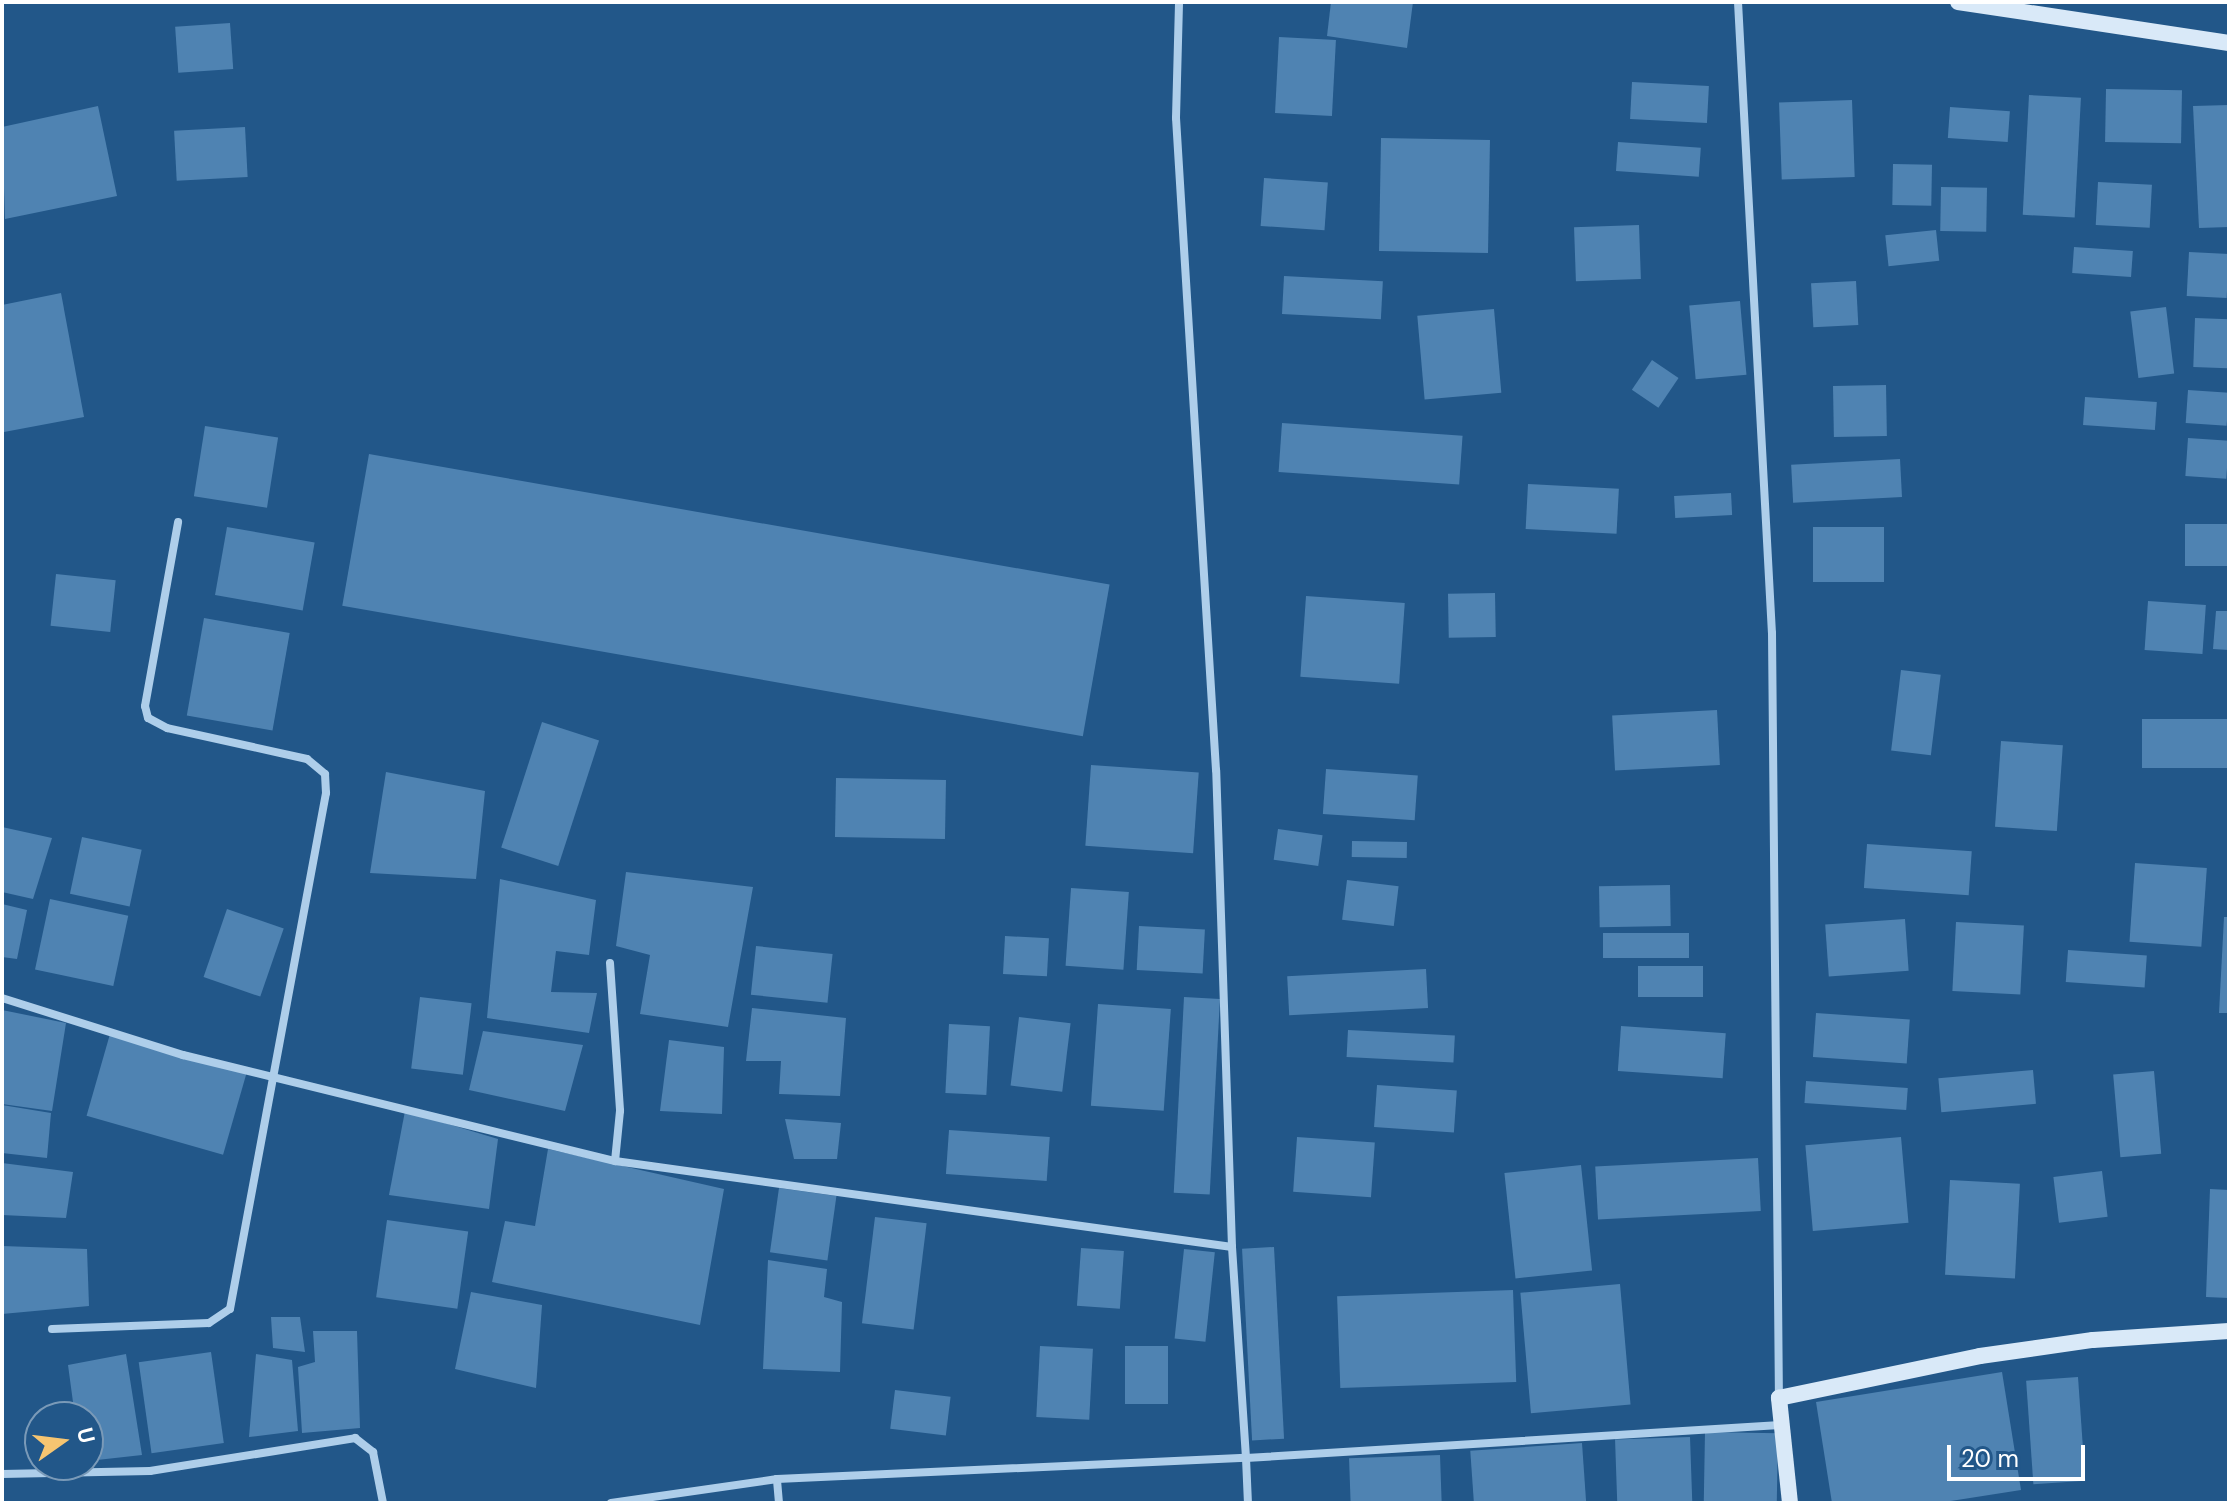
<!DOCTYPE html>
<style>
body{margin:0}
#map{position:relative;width:2231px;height:1505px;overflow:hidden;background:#225789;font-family:"DM Sans",sans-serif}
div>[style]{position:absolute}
.building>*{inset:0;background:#4f83b2;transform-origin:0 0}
.street>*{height:8px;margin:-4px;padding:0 4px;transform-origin:4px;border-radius:4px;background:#aeceea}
.secondary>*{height:16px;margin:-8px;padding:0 8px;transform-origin:8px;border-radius:8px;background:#d9e9f8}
span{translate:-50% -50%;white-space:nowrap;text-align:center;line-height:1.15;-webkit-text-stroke:7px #225789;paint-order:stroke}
.frame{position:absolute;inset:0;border:4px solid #fff;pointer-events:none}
.north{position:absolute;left:24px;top:1401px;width:80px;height:80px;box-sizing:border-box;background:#225789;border:2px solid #7a9ab8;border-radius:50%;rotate:76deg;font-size:22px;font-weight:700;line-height:32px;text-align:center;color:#fff}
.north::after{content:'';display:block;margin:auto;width:28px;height:36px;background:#f6c571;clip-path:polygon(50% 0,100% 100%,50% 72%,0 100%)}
.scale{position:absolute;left:1947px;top:1445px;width:138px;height:36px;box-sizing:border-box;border:4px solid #fff;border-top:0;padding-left:10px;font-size:24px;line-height:28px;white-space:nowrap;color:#fff;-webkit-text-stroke:6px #225789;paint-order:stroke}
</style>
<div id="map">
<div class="building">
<i style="clip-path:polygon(1331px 2px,1413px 2px,1407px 48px,1327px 36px)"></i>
<i style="left:230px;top:23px;width:46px;height:55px;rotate:86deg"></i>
<i style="left:1279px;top:37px;width:57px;height:76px;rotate:3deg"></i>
<i style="left:1632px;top:82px;width:77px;height:37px;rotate:3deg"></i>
<i style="left:2106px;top:89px;width:76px;height:53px;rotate:1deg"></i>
<i style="left:2029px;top:95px;width:52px;height:120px;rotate:3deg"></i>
<i style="left:1852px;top:100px;width:77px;height:73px;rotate:88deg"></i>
<i style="clip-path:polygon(2229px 105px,2229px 227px,2199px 228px,2193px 106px)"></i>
<i style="clip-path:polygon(98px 106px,117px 196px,5px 219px,2px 127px)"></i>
<i style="left:1950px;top:107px;width:60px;height:31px;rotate:4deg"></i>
<i style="left:245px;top:127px;width:50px;height:71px;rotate:87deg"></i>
<i style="left:1381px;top:138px;width:109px;height:113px;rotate:1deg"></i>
<i style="left:1618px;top:142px;width:83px;height:29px;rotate:4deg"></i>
<i style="left:1893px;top:164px;width:39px;height:41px;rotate:1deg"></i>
<i style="left:1264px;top:178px;width:64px;height:48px;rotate:4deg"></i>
<i style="left:2098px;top:182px;width:54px;height:43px;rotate:3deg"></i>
<i style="left:1941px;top:187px;width:46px;height:44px;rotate:1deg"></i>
<i style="left:1639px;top:225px;width:54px;height:65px;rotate:88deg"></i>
<i style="left:1936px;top:230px;width:31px;height:51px;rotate:84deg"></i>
<i style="left:2074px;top:247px;width:59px;height:26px;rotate:4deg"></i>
<i style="left:2189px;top:252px;width:40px;height:44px;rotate:3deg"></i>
<i style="left:1284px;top:276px;width:99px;height:38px;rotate:3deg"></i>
<i style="left:1856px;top:281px;width:44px;height:45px;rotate:87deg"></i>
<i style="clip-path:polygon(61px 293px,84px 417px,4px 432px,2px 305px)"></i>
<i style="left:1740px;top:301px;width:74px;height:51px;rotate:85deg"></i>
<i style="left:2166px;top:307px;width:67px;height:36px;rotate:83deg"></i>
<i style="left:1494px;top:309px;width:84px;height:77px;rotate:85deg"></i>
<i style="left:2195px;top:318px;width:34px;height:49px;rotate:2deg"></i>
<i style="left:1652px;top:360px;width:32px;height:36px;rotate:34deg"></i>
<i style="left:1886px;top:385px;width:51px;height:53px;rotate:89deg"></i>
<i style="left:2188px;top:390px;width:41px;height:33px;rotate:4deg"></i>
<i style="left:2085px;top:397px;width:72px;height:28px;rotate:4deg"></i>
<i style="left:1282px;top:423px;width:181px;height:49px;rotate:4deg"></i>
<i style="left:205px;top:426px;width:74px;height:71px;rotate:9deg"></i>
<i style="left:2188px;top:438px;width:41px;height:38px;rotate:4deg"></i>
<i style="left:369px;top:454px;width:752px;height:154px;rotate:10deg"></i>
<i style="left:1900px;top:459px;width:38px;height:109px;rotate:87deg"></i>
<i style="left:1528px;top:484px;width:91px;height:45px;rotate:3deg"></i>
<i style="left:1731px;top:493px;width:22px;height:57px;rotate:87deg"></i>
<i style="left:2185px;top:524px;width:44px;height:42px"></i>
<i style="left:227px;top:527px;width:89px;height:69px;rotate:10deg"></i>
<i style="left:1884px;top:527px;width:55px;height:71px;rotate:90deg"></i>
<i style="left:56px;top:574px;width:60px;height:52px;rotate:6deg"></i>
<i style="left:1495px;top:593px;width:44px;height:47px;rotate:89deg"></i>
<i style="left:1306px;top:596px;width:99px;height:81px;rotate:4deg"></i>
<i style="left:2148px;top:601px;width:58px;height:49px;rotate:4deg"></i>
<i style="clip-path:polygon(2216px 611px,2229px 611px,2229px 650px,2213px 649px)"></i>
<i style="left:204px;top:618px;width:87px;height:99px;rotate:10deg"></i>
<i style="left:1901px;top:670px;width:40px;height:81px;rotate:7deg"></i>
<i style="left:1717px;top:710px;width:55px;height:105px;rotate:87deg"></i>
<i style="left:2229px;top:719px;width:49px;height:87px;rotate:90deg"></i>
<i style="left:542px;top:722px;width:60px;height:132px;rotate:18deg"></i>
<i style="left:2001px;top:741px;width:62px;height:86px;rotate:4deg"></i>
<i style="left:1091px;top:765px;width:108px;height:81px;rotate:4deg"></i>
<i style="left:1326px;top:769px;width:92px;height:45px;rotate:4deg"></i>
<i style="clip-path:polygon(386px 772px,485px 791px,476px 879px,370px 873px)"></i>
<i style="left:836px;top:778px;width:110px;height:59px;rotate:1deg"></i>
<i style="clip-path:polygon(2px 827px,52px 838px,33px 899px,2px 892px)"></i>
<i style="left:1278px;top:829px;width:45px;height:31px;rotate:8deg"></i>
<i style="left:82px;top:837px;width:61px;height:58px;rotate:12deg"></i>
<i style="left:1352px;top:841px;width:55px;height:16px;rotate:1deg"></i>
<i style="left:1867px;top:844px;width:105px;height:44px;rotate:4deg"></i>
<i style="left:2135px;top:863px;width:72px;height:79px;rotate:4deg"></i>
<i style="clip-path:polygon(626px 872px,753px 887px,728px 1027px,640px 1014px,650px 955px,616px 946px)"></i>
<i style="clip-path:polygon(500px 879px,596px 900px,589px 955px,556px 951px,551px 992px,597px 993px,589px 1033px,487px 1018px)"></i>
<i style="left:1347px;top:880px;width:52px;height:40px;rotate:7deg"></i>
<i style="left:1670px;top:885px;width:41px;height:71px;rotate:89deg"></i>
<i style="left:1071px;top:888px;width:58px;height:78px;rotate:4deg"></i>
<i style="left:50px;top:899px;width:80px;height:72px;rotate:12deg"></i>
<i style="clip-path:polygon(2px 904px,27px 910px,17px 959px,2px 957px)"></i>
<i style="left:227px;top:909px;width:60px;height:72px;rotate:19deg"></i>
<i style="clip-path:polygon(2224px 917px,2229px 917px,2229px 1013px,2219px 1013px)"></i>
<i style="left:1905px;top:919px;width:52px;height:80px;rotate:86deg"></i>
<i style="left:1956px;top:922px;width:68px;height:69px;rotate:3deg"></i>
<i style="left:1139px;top:926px;width:66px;height:44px;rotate:3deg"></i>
<i style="left:1603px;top:933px;width:86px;height:25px"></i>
<i style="left:1005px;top:936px;width:44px;height:38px;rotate:3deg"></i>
<i style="left:756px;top:946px;width:77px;height:49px;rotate:6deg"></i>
<i style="left:2068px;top:950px;width:79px;height:32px;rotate:4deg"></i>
<i style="left:1638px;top:966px;width:65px;height:31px"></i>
<i style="left:1426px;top:969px;width:39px;height:139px;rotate:87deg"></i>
<i style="left:420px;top:997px;width:52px;height:72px;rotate:7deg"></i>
<i style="left:1184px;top:997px;width:36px;height:196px;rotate:3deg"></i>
<i style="left:1098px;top:1004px;width:73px;height:102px;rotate:4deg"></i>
<i style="clip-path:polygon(752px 1008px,846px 1018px,840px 1096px,779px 1094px,781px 1061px,746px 1061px)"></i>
<i style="clip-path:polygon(2px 1010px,66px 1023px,52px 1111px,2px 1104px)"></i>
<i style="left:1816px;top:1013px;width:94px;height:44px;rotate:4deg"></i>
<i style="left:1019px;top:1017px;width:52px;height:69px;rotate:7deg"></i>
<i style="left:949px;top:1024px;width:41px;height:69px;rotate:3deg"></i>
<i style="left:1621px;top:1026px;width:105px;height:45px;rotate:4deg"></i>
<i style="left:1348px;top:1030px;width:107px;height:27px;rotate:3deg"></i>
<i style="clip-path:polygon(483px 1031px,583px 1045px,565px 1111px,469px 1090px)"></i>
<i style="left:110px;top:1034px;width:142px;height:85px;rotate:16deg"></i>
<i style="clip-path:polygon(669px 1040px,724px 1047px,722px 1114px,660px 1111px)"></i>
<i style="left:2033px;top:1070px;width:34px;height:95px;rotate:85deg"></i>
<i style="left:2154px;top:1071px;width:83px;height:41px;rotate:85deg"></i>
<i style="left:1806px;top:1081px;width:102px;height:22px;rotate:4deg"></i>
<i style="left:1377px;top:1085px;width:80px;height:42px;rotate:4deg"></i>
<i style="clip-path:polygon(2px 1105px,51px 1113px,47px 1158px,2px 1153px)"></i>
<i style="clip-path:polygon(405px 1111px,498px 1139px,489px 1209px,389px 1195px)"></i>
<i style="clip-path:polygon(785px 1119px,841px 1123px,837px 1159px,794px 1159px)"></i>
<i style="left:949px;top:1130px;width:101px;height:44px;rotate:4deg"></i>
<i style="left:1297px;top:1137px;width:78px;height:55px;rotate:4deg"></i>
<i style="left:1901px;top:1137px;width:86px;height:96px;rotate:85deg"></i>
<i style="clip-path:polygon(548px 1149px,724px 1189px,700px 1325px,492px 1282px,505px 1221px,535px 1226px)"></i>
<i style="left:1758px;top:1158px;width:53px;height:163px;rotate:87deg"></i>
<i style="clip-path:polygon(2px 1163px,73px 1172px,66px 1218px,2px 1215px)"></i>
<i style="left:1581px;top:1165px;width:106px;height:77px;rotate:84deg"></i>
<i style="left:2102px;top:1171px;width:46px;height:49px;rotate:83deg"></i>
<i style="left:1950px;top:1180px;width:70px;height:95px;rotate:3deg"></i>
<i style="left:779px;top:1188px;width:58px;height:65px;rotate:8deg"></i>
<i style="clip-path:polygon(2210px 1189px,2229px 1190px,2229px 1298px,2206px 1297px)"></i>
<i style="left:875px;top:1217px;width:52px;height:107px;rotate:7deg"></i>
<i style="left:387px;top:1220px;width:82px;height:78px;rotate:8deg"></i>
<i style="clip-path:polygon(2px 1246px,87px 1249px,89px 1306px,2px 1314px)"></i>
<i style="left:1274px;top:1247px;width:192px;height:32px;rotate:87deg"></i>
<i style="left:1081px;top:1248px;width:43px;height:58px;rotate:4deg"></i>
<i style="left:1184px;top:1249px;width:31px;height:90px;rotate:6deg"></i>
<i style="clip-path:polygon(768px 1260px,827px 1269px,824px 1297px,842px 1302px,840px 1372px,763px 1369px)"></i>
<i style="left:1620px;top:1284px;width:121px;height:100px;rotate:85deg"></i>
<i style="left:1513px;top:1290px;width:92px;height:176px;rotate:88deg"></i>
<i style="clip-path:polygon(471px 1292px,542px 1305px,536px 1388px,455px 1369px)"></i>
<i style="clip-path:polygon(271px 1317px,300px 1317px,305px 1352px,273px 1348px)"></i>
<i style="clip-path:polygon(313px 1331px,357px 1331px,360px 1428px,302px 1433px,298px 1367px,315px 1362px)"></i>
<i style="left:1040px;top:1346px;width:53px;height:71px;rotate:3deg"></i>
<i style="left:1125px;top:1346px;width:43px;height:58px"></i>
<i style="left:211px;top:1352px;width:92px;height:73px;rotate:82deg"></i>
<i style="clip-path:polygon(126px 1354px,142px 1455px,88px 1461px,88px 1417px,75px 1417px,68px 1365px)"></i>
<i style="clip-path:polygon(256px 1354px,292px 1360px,298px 1431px,249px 1437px)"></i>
<i style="clip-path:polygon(2002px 1372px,2021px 1490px,1938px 1503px,1832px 1503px,1816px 1402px)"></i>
<i style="left:2078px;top:1377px;width:104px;height:52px;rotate:86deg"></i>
<i style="left:895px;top:1390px;width:56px;height:39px;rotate:7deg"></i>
<i style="left:1705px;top:1432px;width:73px;height:71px;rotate:1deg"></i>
<i style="left:1690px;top:1437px;width:66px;height:75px;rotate:88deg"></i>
<i style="left:1582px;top:1443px;width:60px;height:112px;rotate:86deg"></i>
<i style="left:1440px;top:1455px;width:48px;height:91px;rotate:88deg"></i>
</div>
<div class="street">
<i style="left:1738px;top:2px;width:632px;rotate:86.92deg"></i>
<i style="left:1772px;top:633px;width:764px;rotate:89.48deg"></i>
<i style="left:610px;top:963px;width:148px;rotate:86.1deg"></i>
<i style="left:620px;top:1111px;width:50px;rotate:95.7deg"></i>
<i style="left:2px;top:998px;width:190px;rotate:17.5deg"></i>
<i style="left:183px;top:1055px;width:445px;rotate:13.8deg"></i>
<i style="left:615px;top:1161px;width:623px;rotate:7.93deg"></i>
<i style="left:1232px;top:1247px;width:477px;rotate:-91.9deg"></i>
<i style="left:1216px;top:770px;width:653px;rotate:-93.51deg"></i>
<i style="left:1176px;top:118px;width:116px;rotate:-88.5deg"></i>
<i style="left:1232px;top:1247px;width:211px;rotate:86.2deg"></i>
<i style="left:1246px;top:1458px;width:536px;rotate:-3.53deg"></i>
<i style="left:52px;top:1329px;width:157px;rotate:-2.2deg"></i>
<i style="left:209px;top:1323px;width:25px;rotate:-34deg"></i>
<i style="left:230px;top:1309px;width:525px;rotate:-79.46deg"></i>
<i style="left:326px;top:793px;width:19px;rotate:-93deg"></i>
<i style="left:325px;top:774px;width:23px;rotate:-140deg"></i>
<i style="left:307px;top:759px;width:143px;rotate:-167.5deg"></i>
<i style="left:167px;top:728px;width:21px;rotate:-152deg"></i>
<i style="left:148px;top:718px;width:12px;rotate:-104deg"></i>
<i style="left:145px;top:706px;width:187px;rotate:-79.8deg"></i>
<i style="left:2px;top:1474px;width:148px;rotate:-1.2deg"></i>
<i style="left:150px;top:1471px;width:208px;rotate:-9.1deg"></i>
<i style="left:355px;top:1438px;width:23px;rotate:38deg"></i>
<i style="left:373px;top:1452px;width:52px;rotate:78.9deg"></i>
<i style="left:611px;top:1503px;width:168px;rotate:-8.2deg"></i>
<i style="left:779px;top:1503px;width:24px;rotate:-95deg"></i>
<i style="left:777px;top:1479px;width:469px;rotate:-2.6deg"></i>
<i style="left:1246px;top:1458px;width:45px;rotate:87.5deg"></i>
</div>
<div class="secondary">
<i style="left:1958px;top:2px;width:274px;rotate:8.6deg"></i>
<i style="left:1790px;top:1503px;width:106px;rotate:-96deg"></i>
<i style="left:1779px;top:1398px;width:205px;rotate:-11.8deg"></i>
<i style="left:1980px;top:1356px;width:114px;rotate:-8.1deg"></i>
<i style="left:2093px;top:1340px;width:136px;rotate:-3.8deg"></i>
</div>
<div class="frame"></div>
<div class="north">U</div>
<div class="scale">20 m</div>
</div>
